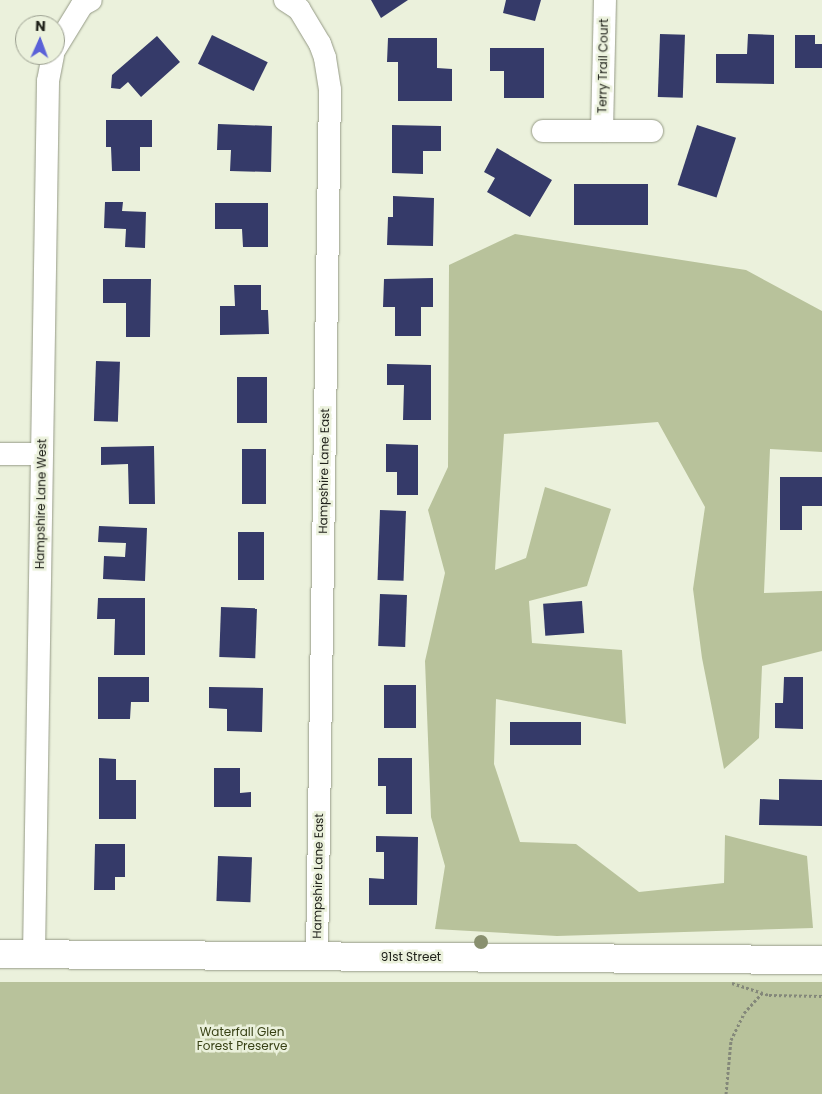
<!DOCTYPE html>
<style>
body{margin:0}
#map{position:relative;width:822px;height:1094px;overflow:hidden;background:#ebf1dc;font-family:Poppins,sans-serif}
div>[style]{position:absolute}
.green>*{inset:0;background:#b8c29b;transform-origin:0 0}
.building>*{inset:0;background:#353a69;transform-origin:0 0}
.path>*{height:3px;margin-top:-1.5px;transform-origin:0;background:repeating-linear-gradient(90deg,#84887a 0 2.5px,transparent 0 5px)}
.roads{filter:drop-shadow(0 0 1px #959a86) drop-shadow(0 0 1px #959a86)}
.minor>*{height:22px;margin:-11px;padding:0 11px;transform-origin:11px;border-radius:11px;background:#fff}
.secondary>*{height:28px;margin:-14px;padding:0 14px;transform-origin:14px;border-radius:14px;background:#fff}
.trees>*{width:14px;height:14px;margin:-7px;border-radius:50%;background:#89906f}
span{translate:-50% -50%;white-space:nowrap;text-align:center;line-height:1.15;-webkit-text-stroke:5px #ebf1dc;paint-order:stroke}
.street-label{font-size:12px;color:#20221b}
.park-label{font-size:12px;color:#384115}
.north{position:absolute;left:15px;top:15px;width:50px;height:50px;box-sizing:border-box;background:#ebf1dc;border:1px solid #9a9e8f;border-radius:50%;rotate:2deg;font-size:14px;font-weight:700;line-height:20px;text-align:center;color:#20221b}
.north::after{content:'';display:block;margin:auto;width:18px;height:22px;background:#5a61d8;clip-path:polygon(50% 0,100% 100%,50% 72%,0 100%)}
</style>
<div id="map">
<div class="green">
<i style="clip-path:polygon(515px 234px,746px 270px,822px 311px,822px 452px,770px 449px,764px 593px,822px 591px,822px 651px,762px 666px,759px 738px,724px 769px,702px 658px,693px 589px,705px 507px,658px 422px,504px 434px,495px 570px,526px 558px,545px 487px,611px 509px,587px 586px,529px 601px,532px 643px,622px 650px,626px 724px,496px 699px,494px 764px,520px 842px,576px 844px,639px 892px,724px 883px,725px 835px,807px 856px,813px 928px,557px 936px,435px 929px,445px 866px,431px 817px,425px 661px,445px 573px,428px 510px,448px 467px,449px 265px)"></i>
<i style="left:0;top:982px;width:822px;height:112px"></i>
</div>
<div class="building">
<i style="clip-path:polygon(371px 0,408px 0,381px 18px)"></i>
<i style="clip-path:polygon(506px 0,541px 0,535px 21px,503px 13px)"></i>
<i style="left:660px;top:34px;width:25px;height:63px;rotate:2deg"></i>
<i style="clip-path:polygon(748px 34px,774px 35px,774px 84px,716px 83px,716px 54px,747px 54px)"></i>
<i style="left:212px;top:35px;width:62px;height:32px;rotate:26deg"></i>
<i style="clip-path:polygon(795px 35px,815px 35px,815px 44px,822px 44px,822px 68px,795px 68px)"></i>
<i style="clip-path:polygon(157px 36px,180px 62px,141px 97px,128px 82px,120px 89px,111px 88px,112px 75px)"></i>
<i style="clip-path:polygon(388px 38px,437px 38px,437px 68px,452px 69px,452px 101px,398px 101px,398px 62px,387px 62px)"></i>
<i style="clip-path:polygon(490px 48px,544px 48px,544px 98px,504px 98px,504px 71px,490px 71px)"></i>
<i style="clip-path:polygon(106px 120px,152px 120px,152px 147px,140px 147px,140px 171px,112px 171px,111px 147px,106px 147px)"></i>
<i style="clip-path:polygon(218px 124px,272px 126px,271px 172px,230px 171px,231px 150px,217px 150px)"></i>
<i style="clip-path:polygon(392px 125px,441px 126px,441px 151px,423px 151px,423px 174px,392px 173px)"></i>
<i style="left:697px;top:125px;width:41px;height:63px;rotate:18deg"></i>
<i style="clip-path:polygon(497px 148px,552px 180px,530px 217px,487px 192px,495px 178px,484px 172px)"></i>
<i style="left:574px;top:184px;width:74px;height:41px"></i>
<i style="clip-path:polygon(393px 196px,434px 198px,433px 246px,387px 245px,388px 217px,393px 217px)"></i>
<i style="clip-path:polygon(105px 202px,123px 202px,122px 211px,146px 212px,145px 248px,125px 247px,126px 229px,104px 228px)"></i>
<i style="clip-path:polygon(215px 203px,268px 203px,268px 247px,243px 247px,242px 229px,215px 229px)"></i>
<i style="clip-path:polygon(433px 278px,433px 307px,421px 307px,421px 336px,395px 336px,395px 307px,383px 307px,384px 279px)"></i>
<i style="clip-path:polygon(103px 279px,151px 279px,150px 337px,126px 337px,126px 303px,103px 303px)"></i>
<i style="clip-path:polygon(234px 285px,261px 285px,261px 310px,268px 310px,269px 334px,220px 335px,220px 306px,235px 306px)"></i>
<i style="left:96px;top:361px;width:24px;height:60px;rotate:2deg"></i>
<i style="clip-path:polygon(387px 364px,431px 365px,431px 420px,403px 420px,404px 385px,387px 385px)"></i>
<i style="left:237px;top:377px;width:30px;height:46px"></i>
<i style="clip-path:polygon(386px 444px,418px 445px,418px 495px,397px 495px,397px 472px,386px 472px)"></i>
<i style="clip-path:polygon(154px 446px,155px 504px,129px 504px,128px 464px,101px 465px,101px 447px)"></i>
<i style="left:242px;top:449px;width:24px;height:55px"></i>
<i style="clip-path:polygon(780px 477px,822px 477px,822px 506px,802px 506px,802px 530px,780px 530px)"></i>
<i style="left:380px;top:510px;width:26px;height:70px;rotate:2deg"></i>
<i style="clip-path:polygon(99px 526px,147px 528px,145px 581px,103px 579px,104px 556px,125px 557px,126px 543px,98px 542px)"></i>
<i style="left:238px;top:532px;width:26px;height:48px"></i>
<i style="left:380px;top:594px;width:27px;height:52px;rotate:2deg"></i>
<i style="clip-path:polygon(98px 598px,145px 598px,145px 655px,114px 655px,115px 619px,97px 619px)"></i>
<i style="left:582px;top:601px;width:32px;height:39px;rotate:86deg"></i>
<i style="left:221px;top:607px;width:36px;height:50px;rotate:2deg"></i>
<i style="clip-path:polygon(98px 677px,149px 677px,149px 702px,131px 702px,130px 719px,98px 719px)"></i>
<i style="clip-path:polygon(784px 677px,803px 677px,803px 729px,775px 728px,775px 703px,783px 703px)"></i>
<i style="left:384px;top:685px;width:32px;height:43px"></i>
<i style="clip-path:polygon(209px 687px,263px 688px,262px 732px,227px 731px,227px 709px,209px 708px)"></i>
<i style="left:510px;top:722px;width:71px;height:23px"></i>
<i style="clip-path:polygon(99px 758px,116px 759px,116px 780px,136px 780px,136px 819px,99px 819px)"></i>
<i style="clip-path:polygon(378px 758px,412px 758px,412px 814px,386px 814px,386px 786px,378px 786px)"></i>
<i style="clip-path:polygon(214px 768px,240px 768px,240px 793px,251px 792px,251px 807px,214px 807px)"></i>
<i style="clip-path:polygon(779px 779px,822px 780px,822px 826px,759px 825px,760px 799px,779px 800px)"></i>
<i style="clip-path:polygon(376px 836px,418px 837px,417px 905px,369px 905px,369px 878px,384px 879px,384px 852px,376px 852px)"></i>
<i style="clip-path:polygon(95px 844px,125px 844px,125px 877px,115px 877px,115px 890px,94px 890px)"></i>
<i style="left:218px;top:856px;width:34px;height:45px;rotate:2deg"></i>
</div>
<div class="path">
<i style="left:732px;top:983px;width:39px;rotate:18deg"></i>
<i style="left:769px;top:995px;width:53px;rotate:1.1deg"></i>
<i style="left:726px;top:1094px;width:54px;rotate:-84.7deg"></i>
<i style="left:731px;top:1040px;width:30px;rotate:-64deg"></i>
<i style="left:744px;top:1013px;width:27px;rotate:-48deg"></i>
</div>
<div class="roads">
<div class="minor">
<i style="left:285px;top:0;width:17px;rotate:33deg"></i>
<i style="left:299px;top:9px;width:41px;rotate:59deg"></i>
<i style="left:320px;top:44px;width:15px;rotate:70deg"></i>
<i style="left:325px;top:58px;width:32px;rotate:81deg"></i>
<i style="left:330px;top:90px;width:866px;rotate:90.86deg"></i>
<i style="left:55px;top:49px;width:52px;rotate:-58.5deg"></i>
<i style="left:82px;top:5px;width:10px;rotate:-29deg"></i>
<i style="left:543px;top:131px;width:109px"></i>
<i style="left:602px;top:131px;width:131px;rotate:-88.7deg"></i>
<i style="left:0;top:454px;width:42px"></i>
<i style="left:34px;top:954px;width:873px;rotate:-89.08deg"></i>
<i style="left:48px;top:81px;width:26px;rotate:-79deg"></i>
</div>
<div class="secondary">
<i style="left:0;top:954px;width:822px;rotate:0.42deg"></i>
</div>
</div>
<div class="trees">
<i style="left:481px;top:942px"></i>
</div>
<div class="street-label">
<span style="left:603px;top:66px;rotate:-89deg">Terry Trail Court</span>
<span style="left:324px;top:471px;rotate:-89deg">Hampshire Lane East</span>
<span style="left:41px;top:504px;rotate:-89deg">Hampshire Lane West</span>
<span style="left:318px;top:876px;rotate:-89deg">Hampshire Lane East</span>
<span style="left:411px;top:957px">91st Street</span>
</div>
<div class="park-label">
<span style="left:242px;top:1039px">Waterfall Glen<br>Forest Preserve</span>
</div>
<div class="north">N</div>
</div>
